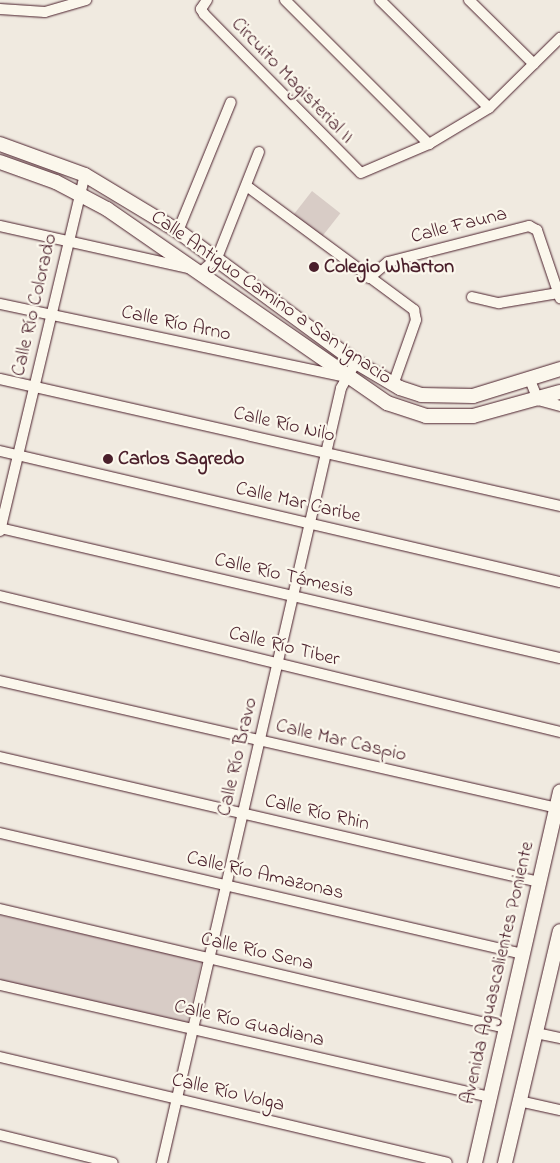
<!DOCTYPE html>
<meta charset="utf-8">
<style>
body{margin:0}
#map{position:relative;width:560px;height:1163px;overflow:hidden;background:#f0eae0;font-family:"Indie Flower",sans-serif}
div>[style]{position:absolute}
.green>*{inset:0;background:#d8ccc6;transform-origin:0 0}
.roads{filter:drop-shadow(0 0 1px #4a1f2b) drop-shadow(0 0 1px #4a1f2b)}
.minor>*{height:10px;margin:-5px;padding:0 5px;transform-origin:5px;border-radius:5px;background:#fbf7ec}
.major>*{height:14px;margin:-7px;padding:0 7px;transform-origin:7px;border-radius:7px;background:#fbf7ec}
.dots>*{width:14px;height:14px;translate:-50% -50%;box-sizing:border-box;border:2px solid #fbf7ec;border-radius:50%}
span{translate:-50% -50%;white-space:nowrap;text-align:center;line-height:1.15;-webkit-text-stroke:4.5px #fbf7ec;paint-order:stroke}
.street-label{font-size:20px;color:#4a1f2b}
.poi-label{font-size:20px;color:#4a1f2b;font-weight:700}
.left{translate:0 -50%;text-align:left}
</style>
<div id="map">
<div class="green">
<i style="left:312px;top:191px;width:36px;height:30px;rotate:38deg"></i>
<i style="left:0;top:915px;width:207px;height:64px;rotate:13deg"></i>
</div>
<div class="roads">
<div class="minor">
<i style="left:207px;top:0;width:11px;rotate:124deg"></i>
<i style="left:201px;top:9px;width:6px;rotate:59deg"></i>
<i style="left:204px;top:14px;width:223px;rotate:45.4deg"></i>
<i style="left:361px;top:173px;width:74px;rotate:-23.1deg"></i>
<i style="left:429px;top:144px;width:70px;rotate:-31deg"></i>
<i style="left:489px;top:108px;width:100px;rotate:-44.6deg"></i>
<i style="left:285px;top:0;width:204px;rotate:45deg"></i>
<i style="left:380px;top:0;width:153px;rotate:44.7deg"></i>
<i style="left:469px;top:0;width:91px;rotate:44.6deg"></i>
<i style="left:0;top:9px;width:45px;rotate:3.8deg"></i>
<i style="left:45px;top:12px;width:43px;rotate:-16.3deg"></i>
<i style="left:248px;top:187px;width:207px;rotate:36.5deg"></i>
<i style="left:414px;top:310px;width:10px;rotate:79deg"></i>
<i style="left:416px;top:320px;width:69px;rotate:109.5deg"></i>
<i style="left:0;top:226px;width:207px;rotate:12.6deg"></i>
<i style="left:202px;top:271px;width:20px;rotate:-41deg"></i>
<i style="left:217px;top:258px;width:114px;rotate:-68.4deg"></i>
<i style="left:178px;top:231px;width:139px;rotate:-67.7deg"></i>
<i style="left:369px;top:278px;width:25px;rotate:-40deg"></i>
<i style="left:388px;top:262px;width:146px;rotate:-14.3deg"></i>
<i style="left:529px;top:226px;width:9px;rotate:27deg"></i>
<i style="left:537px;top:230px;width:72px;rotate:71.3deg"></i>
<i style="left:472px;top:297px;width:28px;rotate:13deg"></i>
<i style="left:499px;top:303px;width:60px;rotate:-9.6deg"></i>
<i style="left:0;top:304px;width:354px;rotate:11.9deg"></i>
<i style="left:0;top:379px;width:574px;rotate:12.78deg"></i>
<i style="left:530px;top:380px;width:22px;rotate:68deg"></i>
<i style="left:538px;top:400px;width:23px;rotate:15deg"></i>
<i style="left:0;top:451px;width:575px;rotate:13.17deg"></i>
<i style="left:0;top:528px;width:575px;rotate:13.07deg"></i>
<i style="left:0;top:531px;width:366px;rotate:-76.6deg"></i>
<i style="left:0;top:596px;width:576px;rotate:13.65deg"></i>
<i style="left:0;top:681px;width:571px;rotate:12.84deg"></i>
<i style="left:0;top:757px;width:553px;rotate:13.06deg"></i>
<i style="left:0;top:833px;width:537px;rotate:13.03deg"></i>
<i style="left:0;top:909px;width:520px;rotate:13.23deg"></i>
<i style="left:0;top:985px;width:503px;rotate:12.88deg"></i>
<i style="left:536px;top:1033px;width:25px;rotate:12deg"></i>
<i style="left:0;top:1057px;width:459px;rotate:13.3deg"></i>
<i style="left:519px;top:1101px;width:42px;rotate:12.4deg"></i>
<i style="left:0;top:1135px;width:116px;rotate:13.9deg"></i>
<i style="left:162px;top:1163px;width:795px;rotate:-76.99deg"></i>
<i style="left:341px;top:388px;width:30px;rotate:-60deg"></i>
</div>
<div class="major">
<i style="left:0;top:144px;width:90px;rotate:20deg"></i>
<i style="left:85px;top:175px;width:109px;rotate:31.1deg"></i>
<i style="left:178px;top:231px;width:221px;rotate:36.4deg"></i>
<i style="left:356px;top:362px;width:51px;rotate:30.6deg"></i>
<i style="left:400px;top:388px;width:22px;rotate:18deg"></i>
<i style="left:421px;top:395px;width:52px;rotate:1.1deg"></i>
<i style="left:473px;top:396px;width:91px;rotate:-17.2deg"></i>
<i style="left:0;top:162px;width:59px;rotate:19.7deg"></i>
<i style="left:56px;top:182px;width:58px;rotate:27.9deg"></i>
<i style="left:107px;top:209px;width:341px;rotate:34.7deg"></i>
<i style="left:387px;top:403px;width:41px;rotate:18.4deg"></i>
<i style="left:426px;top:416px;width:47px"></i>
<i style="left:473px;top:416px;width:90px;rotate:-15.4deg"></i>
<i style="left:475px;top:1163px;width:381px;rotate:-77.1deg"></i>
<i style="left:505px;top:1163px;width:238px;rotate:-76.7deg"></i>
</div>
</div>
<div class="dots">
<i style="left:314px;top:267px;background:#4a1f2b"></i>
<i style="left:108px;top:459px;background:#4a1f2b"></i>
</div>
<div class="street-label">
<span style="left:292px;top:81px;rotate:46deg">Circuito Magisterial II</span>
<span style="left:459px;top:226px;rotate:-14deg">Calle Fauna</span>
<span style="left:271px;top:298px;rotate:35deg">Calle Antiguo Camino a San Ignacio</span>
<span style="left:35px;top:305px;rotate:-77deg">Calle Río Colorado</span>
<span style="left:176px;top:324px;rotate:12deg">Calle Río Arno</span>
<span style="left:284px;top:425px;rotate:13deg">Calle Río Nilo</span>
<span style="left:298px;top:503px;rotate:13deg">Calle Mar Caribe</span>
<span style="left:284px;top:576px;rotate:13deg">Calle Río Támesis</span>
<span style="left:284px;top:647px;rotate:14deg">Calle Río Tiber</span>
<span style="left:341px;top:741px;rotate:13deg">Calle Mar Caspio</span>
<span style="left:238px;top:757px;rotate:-77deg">Calle Río Bravo</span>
<span style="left:317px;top:813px;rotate:13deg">Calle Río Rhin</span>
<span style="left:265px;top:876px;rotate:13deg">Calle Río Amazonas</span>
<span style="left:257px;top:952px;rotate:13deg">Calle Río Sena</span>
<span style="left:498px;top:973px;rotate:-77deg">Avenida Aguascalientes Poniente</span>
<span style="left:249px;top:1024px;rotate:13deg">Calle Río Guadiana</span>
<span style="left:228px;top:1093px;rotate:13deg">Calle Río Volga</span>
</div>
<div class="poi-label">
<span class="left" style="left:324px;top:267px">Colegio Wharton</span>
<span class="left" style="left:118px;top:459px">Carlos Sagredo</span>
</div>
</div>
